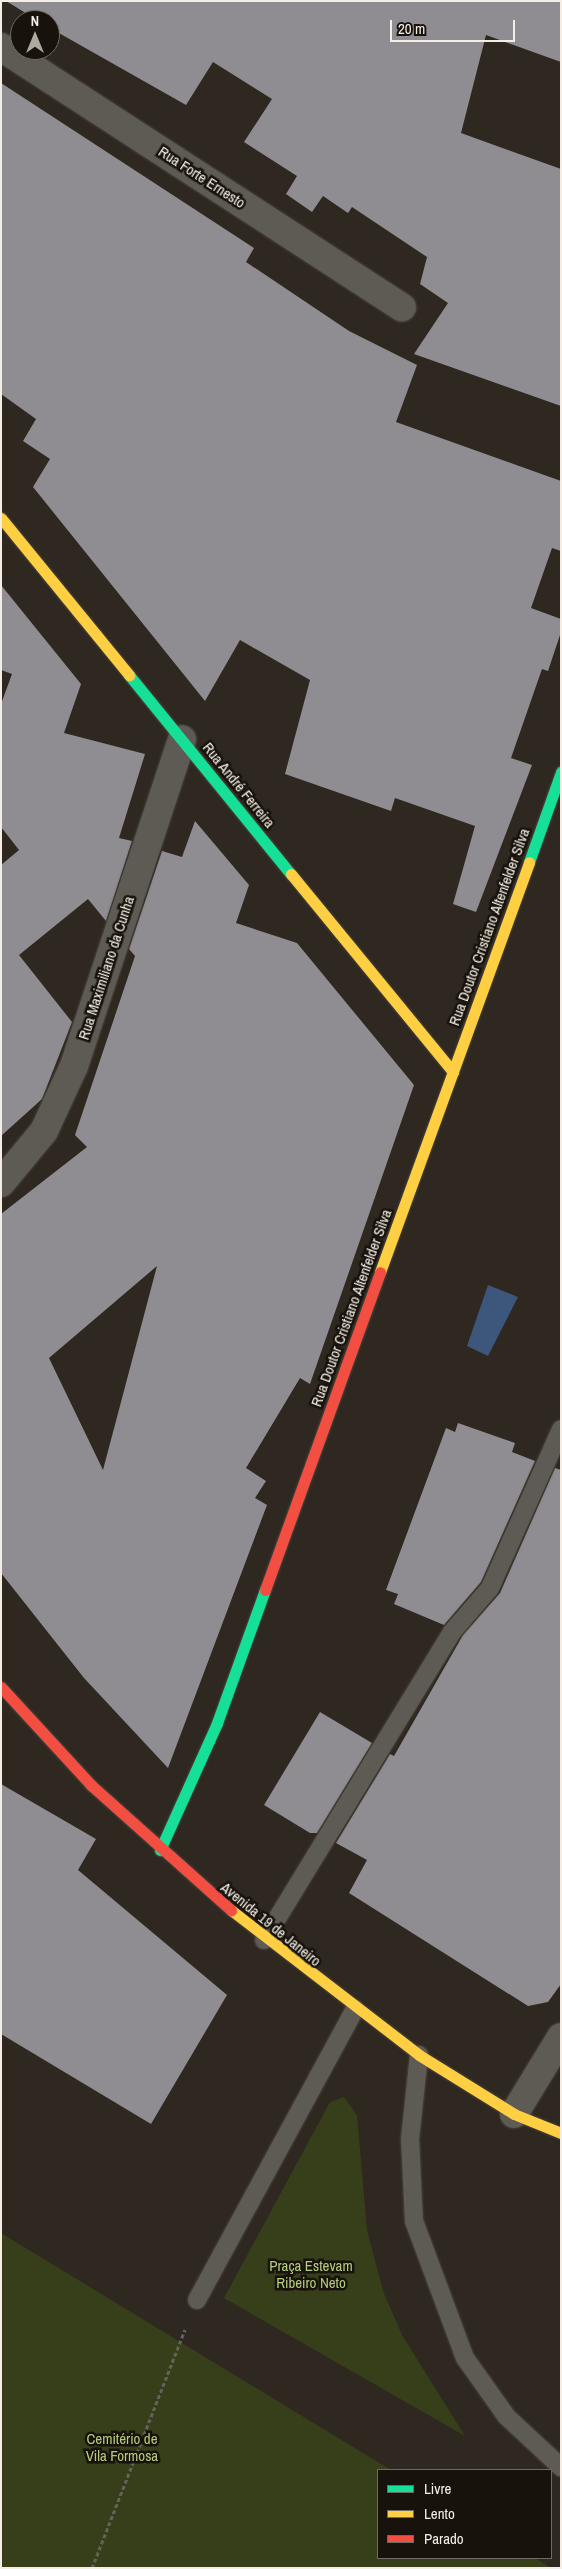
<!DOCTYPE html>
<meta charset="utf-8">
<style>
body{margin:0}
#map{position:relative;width:562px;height:2569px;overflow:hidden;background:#2e2821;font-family:"Archivo Narrow",sans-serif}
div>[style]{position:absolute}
.green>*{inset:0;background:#363e1a}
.water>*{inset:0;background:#3d577c}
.building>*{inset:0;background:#8f8d91}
.path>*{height:3px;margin-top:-1.5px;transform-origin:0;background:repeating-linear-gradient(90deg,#65615c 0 4px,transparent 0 6.5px)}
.roads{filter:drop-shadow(0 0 1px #4b453e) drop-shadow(0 0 1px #4b453e)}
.lane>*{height:18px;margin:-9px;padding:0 9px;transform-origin:9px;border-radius:9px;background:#5e5a54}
.street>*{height:28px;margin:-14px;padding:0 14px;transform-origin:14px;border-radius:14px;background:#5e5a54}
.fast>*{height:11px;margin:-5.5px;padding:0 5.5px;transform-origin:5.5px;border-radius:5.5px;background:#16e098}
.slow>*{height:11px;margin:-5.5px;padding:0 5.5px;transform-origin:5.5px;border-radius:5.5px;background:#ffcf43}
.jam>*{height:11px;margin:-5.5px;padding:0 5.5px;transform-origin:5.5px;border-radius:5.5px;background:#f24e42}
span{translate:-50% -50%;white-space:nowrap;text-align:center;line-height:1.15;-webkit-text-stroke:5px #17130c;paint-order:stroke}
.street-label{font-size:15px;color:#f5eee4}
.park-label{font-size:15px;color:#b5cb7c}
.frame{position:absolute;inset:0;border:2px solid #f5eee4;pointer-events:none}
.legend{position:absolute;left:377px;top:2469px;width:175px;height:90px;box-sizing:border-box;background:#17130c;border:1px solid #706b62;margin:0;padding:6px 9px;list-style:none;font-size:15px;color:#f5eee4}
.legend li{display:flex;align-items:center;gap:10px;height:25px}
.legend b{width:25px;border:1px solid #706b62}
.north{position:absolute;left:10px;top:10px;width:50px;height:50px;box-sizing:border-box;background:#17130c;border:1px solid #706b62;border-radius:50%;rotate:0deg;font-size:14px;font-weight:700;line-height:20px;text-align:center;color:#f5eee4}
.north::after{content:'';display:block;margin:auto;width:18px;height:22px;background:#afa9a0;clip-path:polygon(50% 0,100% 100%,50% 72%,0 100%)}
.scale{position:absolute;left:390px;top:20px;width:125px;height:22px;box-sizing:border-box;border:2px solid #f5eee4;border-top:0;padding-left:6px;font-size:15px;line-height:18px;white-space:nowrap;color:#f5eee4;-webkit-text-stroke:4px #17130c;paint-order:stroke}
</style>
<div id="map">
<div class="green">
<i style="clip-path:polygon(344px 2097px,357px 2115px,367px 2230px,383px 2291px,402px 2335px,465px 2436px,224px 2298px,330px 2102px)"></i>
<i style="clip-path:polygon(1px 2233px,391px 2470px,378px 2470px,378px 2558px,535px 2558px,551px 2568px,1px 2568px)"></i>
</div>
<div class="water">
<i style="clip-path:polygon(488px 1285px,518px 1297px,488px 1356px,467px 1346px)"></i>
</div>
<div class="building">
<i style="clip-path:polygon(6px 1px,561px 1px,561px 62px,486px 35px,461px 133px,561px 169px,561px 406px,414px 354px,448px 303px,420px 284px,427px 257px,352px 207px,348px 213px,323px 196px,312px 212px,286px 194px,297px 176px,244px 142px,272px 99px,213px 62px,186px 105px,50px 28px,50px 20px,37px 20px)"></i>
<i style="clip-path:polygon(1px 83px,254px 248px,246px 262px,349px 331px,417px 365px,396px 422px,561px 481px,561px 551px,552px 548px,531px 608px,561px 619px,561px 632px,548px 671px,542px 669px,511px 758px,532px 765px,476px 912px,453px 904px,475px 826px,395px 798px,391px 811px,285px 774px,310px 680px,240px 640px,205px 701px,33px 487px,50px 459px,23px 441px,36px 419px,1px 394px)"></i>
<i style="clip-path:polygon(1px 585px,81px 684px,64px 733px,145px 754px,119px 838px,132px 841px,106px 921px,88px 899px,19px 955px,72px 1022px,42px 1099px,1px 1136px,1px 865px,19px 850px,1px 827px,1px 704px,12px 674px,1px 670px)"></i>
<i style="clip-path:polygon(evenodd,195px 821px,249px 885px,236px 923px,297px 943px,414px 1085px,310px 1384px,300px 1378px,246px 1468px,266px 1481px,255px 1498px,267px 1505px,168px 1768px,84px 1678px,1px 1573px,1px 1214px,87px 1147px,75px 1135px,135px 956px,129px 949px,162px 851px,182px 857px,195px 821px,157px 1266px,103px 1470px,49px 1358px,157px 1266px)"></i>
<i style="clip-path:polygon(458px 1423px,515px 1443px,512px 1452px,535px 1461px,481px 1582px,444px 1625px,394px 1604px,398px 1594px,386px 1590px,446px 1428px,455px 1432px)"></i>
<i style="clip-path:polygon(555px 1468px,561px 1470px,561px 1984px,548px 2002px,528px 2006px,349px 1893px,367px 1860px,336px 1843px,390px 1754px,394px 1756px,463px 1635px,500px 1593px)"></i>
<i style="clip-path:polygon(320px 1712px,372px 1743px,317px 1833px,310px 1833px,264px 1805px)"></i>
<i style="clip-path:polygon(1px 1784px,96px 1839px,78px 1870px,227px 1995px,151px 2124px,1px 2034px)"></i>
</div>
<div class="path">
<i style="left:92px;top:2568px;width:256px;rotate:-68.7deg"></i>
</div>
<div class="roads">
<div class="lane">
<i style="left:264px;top:1940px;width:361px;rotate:-58.6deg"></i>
<i style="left:452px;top:1632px;width:58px;rotate:-49.2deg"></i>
<i style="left:490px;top:1588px;width:174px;rotate:-65.9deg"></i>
<i style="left:419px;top:2055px;width:84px;rotate:96.1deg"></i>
<i style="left:410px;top:2139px;width:82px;rotate:87.2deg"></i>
<i style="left:414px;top:2221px;width:146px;rotate:69.6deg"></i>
<i style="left:465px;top:2358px;width:72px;rotate:54.6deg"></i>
<i style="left:507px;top:2417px;width:74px;rotate:42.8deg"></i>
<i style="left:197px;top:2300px;width:331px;rotate:-61.5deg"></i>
</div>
<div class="street">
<i style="left:1px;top:47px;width:478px;rotate:33deg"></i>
<i style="left:1px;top:1183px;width:67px;rotate:-50.4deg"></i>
<i style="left:44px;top:1131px;width:72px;rotate:-65.2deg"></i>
<i style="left:74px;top:1066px;width:344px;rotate:-71.7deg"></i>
<i style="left:514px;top:2114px;width:90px;rotate:-58.6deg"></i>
</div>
<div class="fast">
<i style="left:129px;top:675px;width:257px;rotate:50.9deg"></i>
<i style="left:529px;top:862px;width:96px;rotate:-70.4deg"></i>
<i style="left:160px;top:1850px;width:139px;rotate:-65.8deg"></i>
<i style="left:217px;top:1723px;width:141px;rotate:-70.2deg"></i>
</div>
<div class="slow">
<i style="left:1px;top:518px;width:203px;rotate:50.8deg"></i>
<i style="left:291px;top:874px;width:256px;rotate:50.7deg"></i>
<i style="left:380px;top:1272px;width:436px;rotate:-70deg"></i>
<i style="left:231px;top:1910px;width:237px;rotate:37.6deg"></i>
<i style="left:419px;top:2055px;width:112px;rotate:31.8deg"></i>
<i style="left:514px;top:2114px;width:51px;rotate:22deg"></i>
</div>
<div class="jam">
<i style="left:265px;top:1590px;width:338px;rotate:-70.1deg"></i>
<i style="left:1px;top:1687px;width:133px;rotate:47.4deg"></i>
<i style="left:91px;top:1785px;width:188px;rotate:41.8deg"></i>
</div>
</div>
<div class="street-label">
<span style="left:202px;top:177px;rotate:33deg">Rua Forte Ernesto</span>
<span style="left:239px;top:785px;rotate:51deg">Rua André Ferreira</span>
<span style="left:489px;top:927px;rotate:-70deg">Rua Doutor Cristiano Altenfelder Silva</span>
<span style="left:106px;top:968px;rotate:-72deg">Rua Maximiliano da Cunha</span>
<span style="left:351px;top:1308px;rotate:-70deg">Rua Doutor Cristiano Altenfelder Silva</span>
<span style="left:271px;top:1924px;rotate:39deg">Avenida 19 de Janeiro</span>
</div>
<div class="park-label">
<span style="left:311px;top:2274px">Praça Estevam<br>Ribeiro Neto</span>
<span style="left:122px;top:2447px">Cemitério de<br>Vila Formosa</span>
</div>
<div class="frame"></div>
<ul class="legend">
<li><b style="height:6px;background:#16e098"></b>Livre</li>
<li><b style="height:6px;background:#ffcf43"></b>Lento</li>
<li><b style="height:6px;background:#f24e42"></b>Parado</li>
</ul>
<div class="north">N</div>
<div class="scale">20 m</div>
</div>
